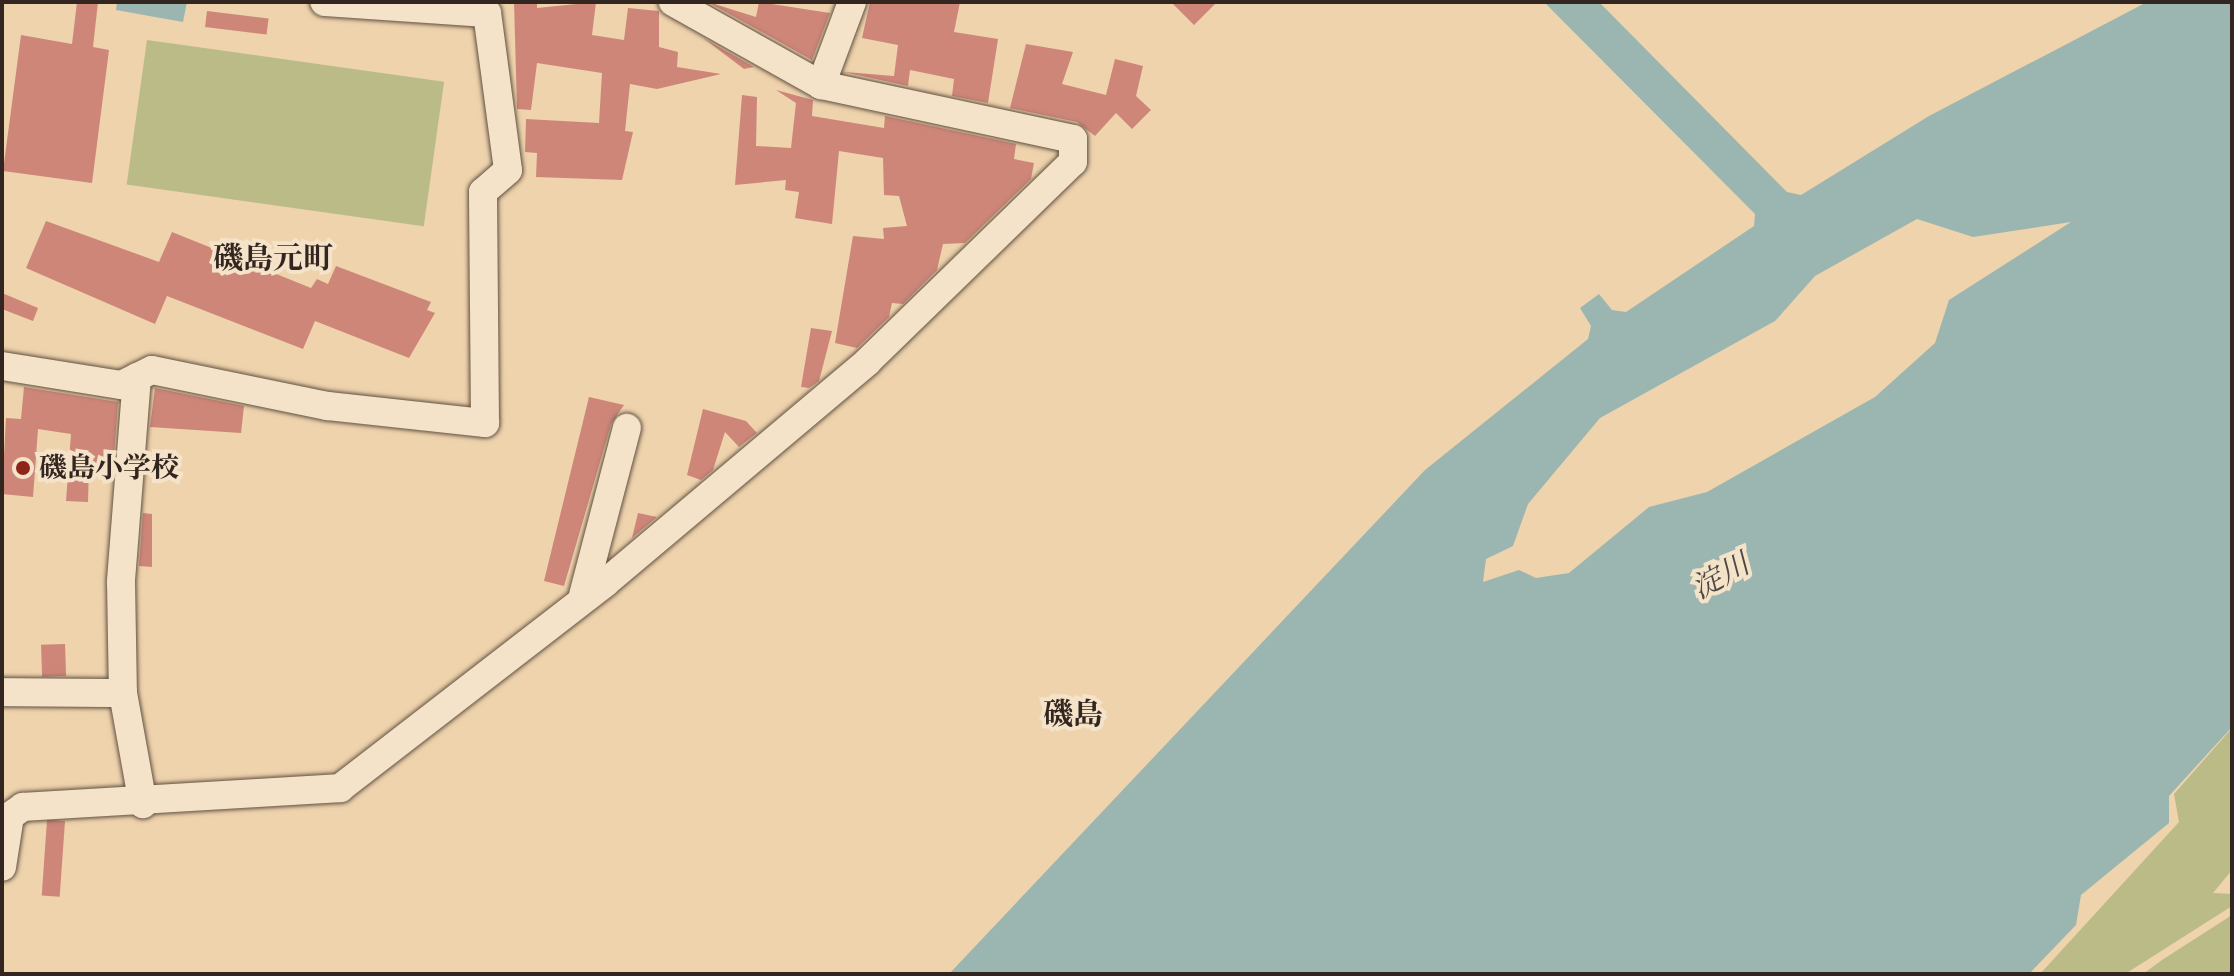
<!DOCTYPE html>
<meta charset="utf-8">
<style>
body{margin:0}
#map{position:relative;width:2234px;height:976px;overflow:hidden;background:#eed3ac;font-family:"IM FELL French Canon","Noto Serif JP",serif}
div>[style]{position:absolute}
.green>*{inset:0;background:#bb8;transform-origin:0 0}
.water>*{inset:0;background:#9bb6b1}
.building>*{inset:0;background:#ce8679;transform-origin:0 0}
.roads{filter:drop-shadow(0 0 2px #625143) drop-shadow(0 0 2px #625143)}
.minor>*{height:28px;margin:-14px;padding:0 14px;transform-origin:14px;border-radius:14px;background:#f4e2c9}
.dots>*{width:22px;height:22px;translate:-50% -50%;box-sizing:border-box;border:4px solid #f4e2c9;border-radius:50%}
span{translate:-50% -50%;white-space:nowrap;text-align:center;line-height:1.15;-webkit-text-stroke:8px #f4e2c9;paint-order:stroke}
.poi-label{font-size:28px;color:#332620;font-weight:700}
.left{translate:0 -50%;text-align:left}
.neighbourhood-label{font-size:30px;color:#332620;font-weight:700}
.water-label{font-size:30px;color:#4d4a44;font-style:italic}
.frame{position:absolute;inset:0;border:4px solid #332620;pointer-events:none}
</style>
<div id="map">
<div class="green">
<i style="left:147px;top:40px;width:300px;height:146px;rotate:8deg"></i>
<i style="clip-path:polygon(2232px 728px,2232px 870px,2213px 893px,2232px 894px,2232px 906px,2125px 974px,2040px 974px,2179px 822px,2174px 794px)"></i>
<i style="clip-path:polygon(2232px 915px,2232px 974px,2143px 974px,2162px 960px)"></i>
</div>
<div class="water">
<i style="clip-path:polygon(117px 2px,187px 2px,183px 22px,116px 10px)"></i>
<i style="clip-path:polygon(evenodd,1544px 2px,1599px 2px,1787px 192px,1801px 195px,1929px 116px,2147px 2px,2232px 2px,2232px 727px,2169px 796px,2169px 823px,2081px 895px,2076px 925px,2029px 974px,949px 974px,1425px 470px,1588px 339px,1591px 326px,1580px 308px,1599px 294px,1612px 310px,1626px 312px,1754px 226px,1755px 214px,1544px 2px,1917px 219px,1973px 237px,2071px 222px,1949px 300px,1935px 343px,1875px 397px,1707px 492px,1649px 507px,1569px 573px,1536px 578px,1519px 570px,1483px 582px,1486px 559px,1513px 546px,1528px 504px,1600px 418px,1775px 321px,1815px 276px,1917px 219px)"></i>
</div>
<div class="building">
<i style="clip-path:polygon(77px 2px,98px 2px,93px 47px,109px 50px,92px 183px,3px 171px,21px 35px,72px 44px)"></i>
<i style="clip-path:polygon(514px 2px,537px 2px,537px 8px,596px 2px,592px 35px,624px 40px,628px 8px,659px 11px,659px 47px,678px 52px,677px 67px,721px 74px,657px 89px,630px 84px,625px 131px,633px 132px,622px 180px,536px 177px,537px 153px,525px 152px,526px 119px,599px 123px,602px 73px,537px 63px,531px 110px,517px 109px)"></i>
<i style="clip-path:polygon(708px 2px,756px 17px,759px 2px,830px 13px,812px 60px)"></i>
<i style="clip-path:polygon(870px 2px,960px 2px,954px 32px,998px 39px,988px 103px,952px 96px,954px 79px,910px 70px,908px 86px,844px 72px,894px 76px,898px 45px,862px 38px)"></i>
<i style="clip-path:polygon(1171px 2px,1217px 2px,1194px 25px)"></i>
<i style="left:207px;top:11px;width:62px;height:16px;rotate:7deg"></i>
<i style="clip-path:polygon(703px 38px,754px 67px,744px 69px)"></i>
<i style="clip-path:polygon(1026px 44px,1073px 52px,1062px 84px,1106px 95px,1115px 59px,1143px 66px,1136px 96px,1151px 110px,1132px 129px,1116px 113px,1095px 136px,1077px 122px,1010px 108px)"></i>
<i style="clip-path:polygon(776px 90px,813px 100px,812px 116px,884px 128px,885px 116px,1016px 144px,1014px 159px,1034px 163px,1031px 179px,965px 243px,943px 244px,937px 270px,903px 304px,892px 303px,889px 317px,857px 348px,835px 343px,853px 236px,884px 239px,883px 228px,907px 226px,899px 196px,884px 195px,883px 158px,839px 151px,832px 224px,795px 218px,799px 192px,785px 190px,786px 180px,735px 185px,742px 95px,757px 97px,756px 146px,791px 148px,796px 103px)"></i>
<i style="clip-path:polygon(46px 221px,159px 262px,172px 232px,311px 288px,317px 279px,328px 284px,336px 266px,431px 302px,427px 310px,435px 313px,409px 358px,315px 321px,303px 349px,167px 296px,155px 324px,26px 268px)"></i>
<i style="clip-path:polygon(2px 293px,38px 308px,33px 321px,2px 309px)"></i>
<i style="clip-path:polygon(811px 328px,832px 331px,819px 381px,809px 388px,801px 387px)"></i>
<i style="clip-path:polygon(24px 387px,118px 402px,113px 468px,89px 465px,88px 502px,66px 501px,71px 434px,38px 429px,33px 497px,2px 494px,6px 418px,21px 419px)"></i>
<i style="clip-path:polygon(155px 388px,244px 406px,241px 433px,150px 427px)"></i>
<i style="clip-path:polygon(589px 397px,624px 405px,611px 424px,564px 586px,544px 581px)"></i>
<i style="clip-path:polygon(703px 409px,746px 421px,757px 433px,739px 447px,725px 432px,713px 470px,701px 480px,687px 475px)"></i>
<i style="clip-path:polygon(143px 513px,152px 514px,152px 567px,139px 566px)"></i>
<i style="clip-path:polygon(638px 513px,657px 517px,632px 538px)"></i>
<i style="left:65px;top:644px;width:32px;height:24px;rotate:88deg"></i>
<i style="left:65px;top:821px;width:76px;height:18px;rotate:94deg"></i>
</div>
<div class="roads">
<div class="minor">
<i style="left:821px;top:85px;width:89px;rotate:-69.5deg"></i>
<i style="left:2px;top:366px;width:121px;rotate:9.1deg"></i>
<i style="left:121px;top:385px;width:34px;rotate:-26deg"></i>
<i style="left:152px;top:370px;width:180px;rotate:11.6deg"></i>
<i style="left:328px;top:406px;width:158px;rotate:6.2deg"></i>
<i style="left:485px;top:423px;width:231px;rotate:-90.5deg"></i>
<i style="left:483px;top:192px;width:33px;rotate:-41deg"></i>
<i style="left:508px;top:170px;width:158px;rotate:-97.6deg"></i>
<i style="left:487px;top:13px;width:163px;rotate:-176.1deg"></i>
<i style="left:137px;top:377px;width:206px;rotate:94.5deg"></i>
<i style="left:121px;top:582px;width:111px;rotate:89deg"></i>
<i style="left:123px;top:693px;width:113px;rotate:79.8deg"></i>
<i style="left:582px;top:599px;width:177px;rotate:-75.3deg"></i>
<i style="left:2px;top:692px;width:121px;rotate:0.5deg"></i>
<i style="left:2px;top:867px;width:52px;rotate:-81.1deg"></i>
<i style="left:10px;top:816px;width:16px;rotate:-35deg"></i>
<i style="left:23px;top:807px;width:318px;rotate:-3.4deg"></i>
<i style="left:340px;top:788px;width:335px;rotate:-37.7deg"></i>
<i style="left:605px;top:583px;width:343px;rotate:-40.1deg"></i>
<i style="left:867px;top:362px;width:287px;rotate:-44.2deg"></i>
<i style="left:1073px;top:162px;width:23px;rotate:-90deg"></i>
<i style="left:1073px;top:139px;width:258px;rotate:-167.9deg"></i>
<i style="left:821px;top:85px;width:170px;rotate:-150.7deg"></i>
</div>
</div>
<div class="dots">
<i style="left:23px;top:468px;background:#8f2418"></i>
</div>
<div class="poi-label">
<span class="left" style="left:39px;top:468px">磯島小学校</span>
</div>
<div class="neighbourhood-label">
<span style="left:273px;top:259px">磯島元町</span>
<span style="left:1073px;top:715px">磯島</span>
</div>
<div class="water-label">
<span style="left:1721px;top:577px;rotate:-29deg">淀川</span>
</div>
<div class="frame"></div>
</div>
